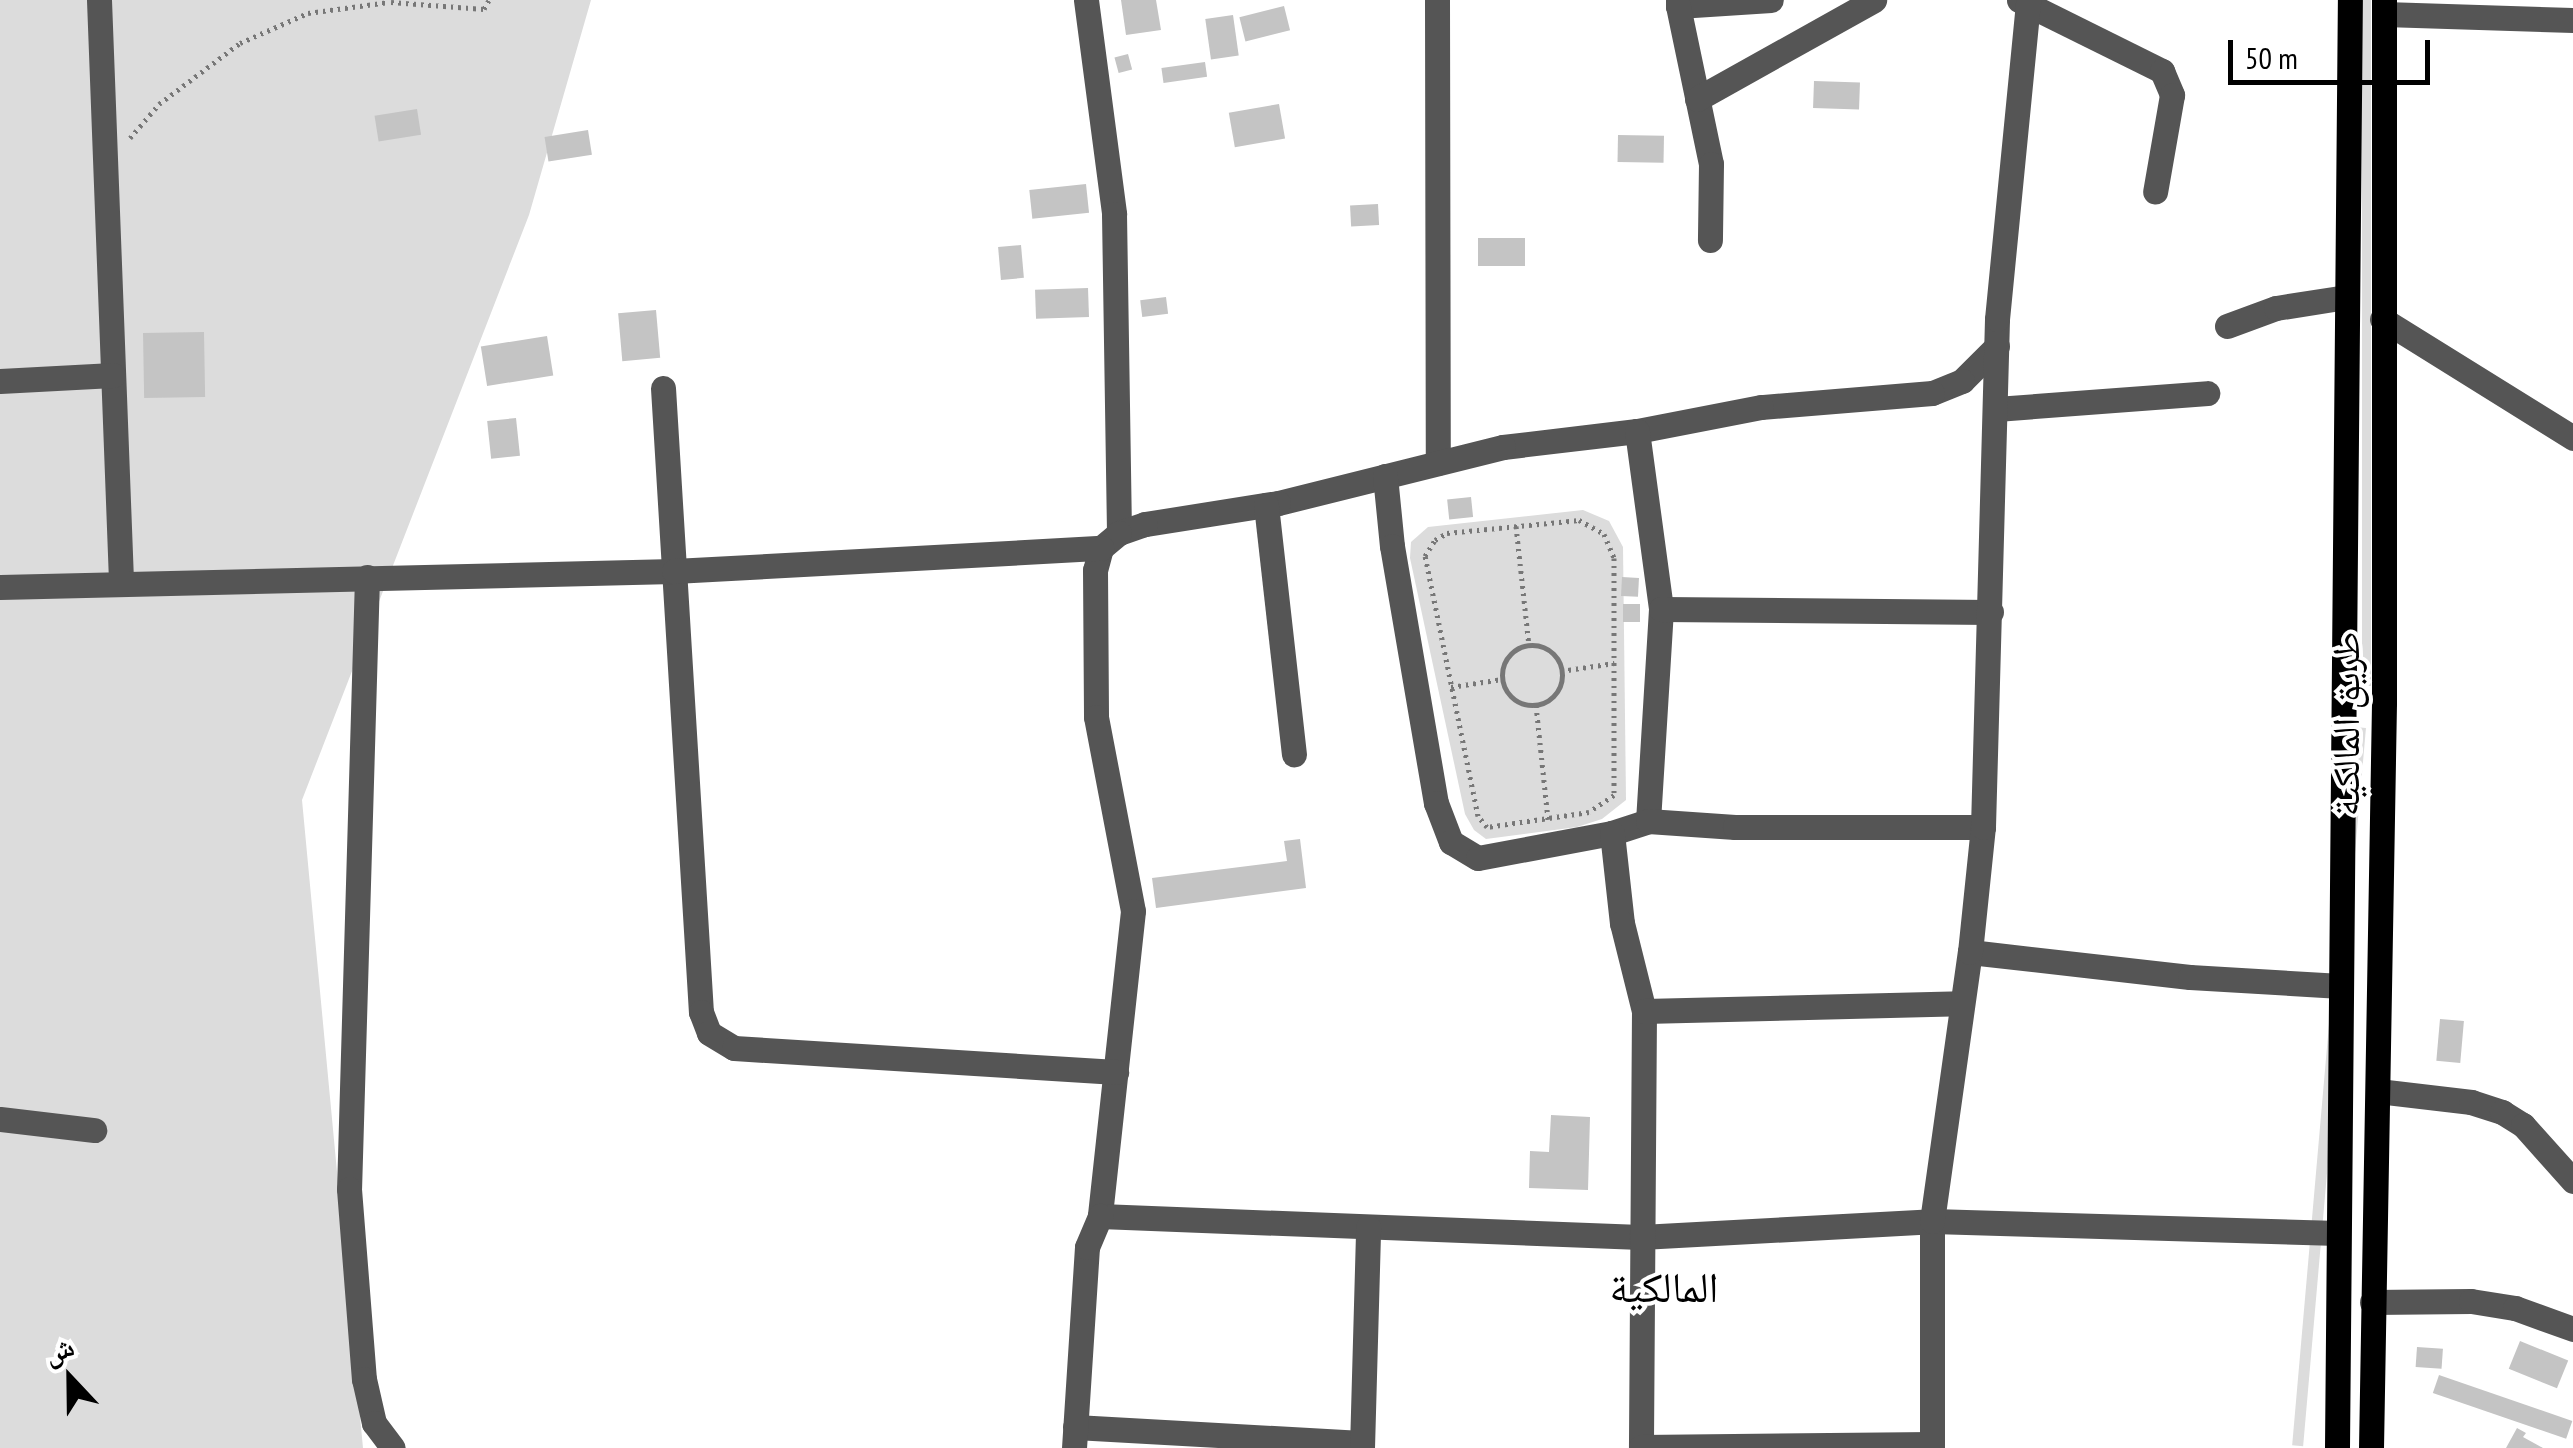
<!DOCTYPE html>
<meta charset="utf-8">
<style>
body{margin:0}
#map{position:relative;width:2573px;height:1448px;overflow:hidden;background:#fff;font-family:"PT Sans Narrow","Noto Naskh Arabic",sans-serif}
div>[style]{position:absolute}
.green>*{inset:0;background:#dcdcdc;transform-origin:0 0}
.building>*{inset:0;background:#c4c4c4;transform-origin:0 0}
.path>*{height:5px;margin-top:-2.5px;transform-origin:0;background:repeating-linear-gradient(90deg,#777 0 2.5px,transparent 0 7.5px)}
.path>.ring{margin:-2.5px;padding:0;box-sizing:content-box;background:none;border:5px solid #777;border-radius:50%}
.minor>*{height:25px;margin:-12.5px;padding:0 12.5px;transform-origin:12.5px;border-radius:12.5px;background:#555}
.major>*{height:25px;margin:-12.5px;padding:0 12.5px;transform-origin:12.5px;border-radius:12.5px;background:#000}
span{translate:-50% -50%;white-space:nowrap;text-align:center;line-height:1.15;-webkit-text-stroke:8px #fff;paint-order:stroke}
.street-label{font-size:38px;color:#000}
.quarter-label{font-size:42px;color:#000}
.north{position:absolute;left:20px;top:1328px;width:100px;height:100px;-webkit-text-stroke:8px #fff;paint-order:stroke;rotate:338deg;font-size:28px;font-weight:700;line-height:40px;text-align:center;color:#000}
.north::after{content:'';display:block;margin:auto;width:35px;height:45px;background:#000;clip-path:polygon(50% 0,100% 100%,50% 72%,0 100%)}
.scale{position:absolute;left:2228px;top:40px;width:202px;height:45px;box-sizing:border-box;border:5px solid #000;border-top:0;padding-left:12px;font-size:30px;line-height:35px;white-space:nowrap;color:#000;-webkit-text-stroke:8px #fff;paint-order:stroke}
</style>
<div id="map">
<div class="green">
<i style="clip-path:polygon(0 0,591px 0,529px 215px,302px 800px,363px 1448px,0 1448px)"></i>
<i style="left:2362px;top:0;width:9px;height:686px"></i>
<i style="clip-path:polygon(1583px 510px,1609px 521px,1623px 547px,1626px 800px,1602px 819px,1577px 827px,1486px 839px,1474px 830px,1465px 814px,1410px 558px,1411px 542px,1428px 527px)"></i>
<i style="left:2355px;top:727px;width:11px;height:721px;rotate:5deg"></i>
</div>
<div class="building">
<i style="clip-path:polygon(1121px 0,1156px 0,1161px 30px,1126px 35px)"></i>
<i style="left:1284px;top:6px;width:25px;height:46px;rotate:76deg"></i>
<i style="left:1233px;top:15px;width:41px;height:28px;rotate:82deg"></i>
<i style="left:1128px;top:54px;width:16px;height:14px;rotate:75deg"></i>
<i style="left:1205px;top:62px;width:15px;height:44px;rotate:82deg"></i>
<i style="left:1814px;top:81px;width:46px;height:27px;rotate:2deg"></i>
<i style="left:1279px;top:104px;width:35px;height:51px;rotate:80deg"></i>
<i style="left:417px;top:109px;width:26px;height:43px;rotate:81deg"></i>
<i style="left:588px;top:130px;width:25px;height:44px;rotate:81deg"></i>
<i style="left:1618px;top:135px;width:46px;height:27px;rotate:1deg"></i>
<i style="left:1086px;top:184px;width:29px;height:57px;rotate:84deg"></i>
<i style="left:1378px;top:204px;width:21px;height:28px;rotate:87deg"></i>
<i style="left:1478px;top:238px;width:47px;height:28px"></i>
<i style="left:1021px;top:245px;width:33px;height:23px;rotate:85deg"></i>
<i style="left:1088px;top:288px;width:29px;height:53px;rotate:88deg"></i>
<i style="left:1166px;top:297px;width:17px;height:26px;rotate:83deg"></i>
<i style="left:656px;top:310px;width:48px;height:38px;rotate:85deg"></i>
<i style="left:204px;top:332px;width:65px;height:61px;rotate:89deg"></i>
<i style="left:547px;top:336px;width:40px;height:67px;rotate:81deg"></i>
<i style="left:516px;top:418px;width:38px;height:29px;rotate:84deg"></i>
<i style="left:1471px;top:497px;width:20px;height:24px;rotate:84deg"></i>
<i style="left:1622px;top:577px;width:17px;height:19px;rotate:3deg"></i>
<i style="left:1623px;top:604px;width:17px;height:18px"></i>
<i style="clip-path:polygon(1300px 839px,1306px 888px,1156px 908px,1152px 878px,1287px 861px,1284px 841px)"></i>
<i style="left:2440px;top:1019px;width:24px;height:42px;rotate:5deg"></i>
<i style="clip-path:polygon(1551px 1115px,1590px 1117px,1588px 1190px,1529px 1188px,1530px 1151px,1549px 1152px)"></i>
<i style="left:2520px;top:1341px;width:52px;height:30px;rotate:22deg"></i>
<i style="left:2417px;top:1347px;width:26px;height:20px;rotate:4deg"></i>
<i style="left:2439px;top:1375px;width:141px;height:19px;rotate:19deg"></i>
<i style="clip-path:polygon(2517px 1428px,2526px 1433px,2523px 1437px,2543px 1448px,2506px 1448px)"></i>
</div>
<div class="path">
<i style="left:391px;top:2px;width:93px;rotate:4.3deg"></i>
<i style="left:484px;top:9px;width:10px;rotate:-61deg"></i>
<i style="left:130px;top:138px;width:45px;rotate:-49.5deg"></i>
<i style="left:159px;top:104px;width:101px;rotate:-37deg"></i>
<i style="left:240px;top:43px;width:74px;rotate:-23.8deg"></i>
<i style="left:308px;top:13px;width:82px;rotate:-7.7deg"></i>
<i style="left:1579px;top:520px;width:29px;rotate:29deg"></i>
<i style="left:1604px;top:534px;width:26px;rotate:67deg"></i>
<i style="left:1614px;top:558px;width:237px;rotate:90deg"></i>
<i style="left:1614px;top:795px;width:30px;rotate:146deg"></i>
<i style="left:1589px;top:812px;width:103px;rotate:171.6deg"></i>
<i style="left:1487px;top:827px;width:14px;rotate:-129deg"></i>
<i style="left:1478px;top:816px;width:265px;rotate:-101.5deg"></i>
<i style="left:1425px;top:556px;width:19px;rotate:-58deg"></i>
<i style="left:1435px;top:540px;width:14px;rotate:-30deg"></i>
<i style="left:1447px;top:533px;width:133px;rotate:-5.6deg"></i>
<i style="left:1516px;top:526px;width:120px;rotate:83.8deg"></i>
<i class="ring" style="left:1502px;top:645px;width:55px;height:55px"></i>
<i style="left:1561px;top:671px;width:54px;rotate:-8.6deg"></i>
<i style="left:1451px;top:687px;width:52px;rotate:-8.9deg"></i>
<i style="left:1536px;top:705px;width:115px;rotate:84deg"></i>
</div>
<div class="minor">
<i style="left:99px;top:0;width:581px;rotate:87.83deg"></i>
<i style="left:1086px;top:0;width:216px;rotate:82.5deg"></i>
<i style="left:1114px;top:214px;width:319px;rotate:89.1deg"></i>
<i style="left:1437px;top:0;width:463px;rotate:89.9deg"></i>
<i style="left:1678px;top:0;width:6px;rotate:90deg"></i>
<i style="left:1678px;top:6px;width:93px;rotate:-3.7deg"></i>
<i style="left:2019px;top:0;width:160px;rotate:26.4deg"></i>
<i style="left:2162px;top:71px;width:26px;rotate:67deg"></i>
<i style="left:2172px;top:95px;width:98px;rotate:99.9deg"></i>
<i style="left:1678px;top:6px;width:161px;rotate:78.2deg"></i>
<i style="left:1711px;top:164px;width:76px;rotate:90.8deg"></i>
<i style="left:2384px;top:14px;width:189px;rotate:1.8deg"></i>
<i style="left:1697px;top:99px;width:203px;rotate:-29.2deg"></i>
<i style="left:2382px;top:319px;width:225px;rotate:31.9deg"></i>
<i style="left:2227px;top:326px;width:52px;rotate:-20.2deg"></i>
<i style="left:2276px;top:308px;width:71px;rotate:-8.9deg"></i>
<i style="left:1997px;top:346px;width:49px;rotate:135deg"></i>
<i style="left:1962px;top:381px;width:32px;rotate:158deg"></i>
<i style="left:1932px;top:393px;width:172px;rotate:175.3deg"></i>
<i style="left:1761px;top:407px;width:126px;rotate:169deg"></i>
<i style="left:1637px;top:431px;width:135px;rotate:173.2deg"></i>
<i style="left:1503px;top:447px;width:232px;rotate:166deg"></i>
<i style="left:1278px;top:503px;width:135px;rotate:171deg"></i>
<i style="left:1145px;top:524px;width:28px;rotate:161deg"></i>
<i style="left:1119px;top:533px;width:23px;rotate:140deg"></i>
<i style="left:1101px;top:548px;width:23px;rotate:105deg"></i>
<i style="left:1095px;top:570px;width:147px;rotate:89.6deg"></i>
<i style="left:1096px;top:717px;width:197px;rotate:79.2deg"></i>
<i style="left:1133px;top:911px;width:307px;rotate:96.2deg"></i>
<i style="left:1100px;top:1216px;width:541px;rotate:2.22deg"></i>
<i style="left:1641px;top:1237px;width:291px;rotate:-3.1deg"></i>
<i style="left:1932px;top:1221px;width:406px;rotate:1.7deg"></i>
<i style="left:0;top:381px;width:113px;rotate:-3deg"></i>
<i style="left:663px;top:388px;width:625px;rotate:86.52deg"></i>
<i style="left:701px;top:1012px;width:22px;rotate:69deg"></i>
<i style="left:709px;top:1033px;width:29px;rotate:31deg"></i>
<i style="left:734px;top:1048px;width:383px;rotate:3.6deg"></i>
<i style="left:1996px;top:409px;width:212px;rotate:-4.3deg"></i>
<i style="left:1637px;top:431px;width:180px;rotate:82.3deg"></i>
<i style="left:1661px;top:609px;width:212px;rotate:93.5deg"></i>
<i style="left:1385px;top:476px;width:70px;rotate:84.3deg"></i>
<i style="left:1392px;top:546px;width:261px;rotate:80.3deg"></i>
<i style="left:1436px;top:803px;width:42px;rotate:69deg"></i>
<i style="left:1451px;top:842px;width:31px;rotate:31deg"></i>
<i style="left:1478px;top:858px;width:136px;rotate:-10.6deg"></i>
<i style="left:1612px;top:833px;width:38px;rotate:-18deg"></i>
<i style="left:1648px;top:821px;width:87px;rotate:3.9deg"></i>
<i style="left:1735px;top:827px;width:248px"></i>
<i style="left:1266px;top:505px;width:251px;rotate:83.6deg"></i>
<i style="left:367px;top:577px;width:612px;rotate:91.68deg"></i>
<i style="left:349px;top:1189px;width:191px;rotate:85.5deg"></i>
<i style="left:364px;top:1379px;width:45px;rotate:77.2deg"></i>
<i style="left:374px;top:1423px;width:31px;rotate:53deg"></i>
<i style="left:0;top:587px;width:674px;rotate:-1.36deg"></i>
<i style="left:674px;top:571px;width:428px;rotate:-3.1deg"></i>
<i style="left:1661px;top:609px;width:330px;rotate:0.5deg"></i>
<i style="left:1612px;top:833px;width:91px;rotate:83.7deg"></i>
<i style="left:1622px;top:923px;width:91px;rotate:76deg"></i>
<i style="left:1644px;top:1011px;width:437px;rotate:90.4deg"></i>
<i style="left:1970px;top:952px;width:221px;rotate:6.5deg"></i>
<i style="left:2190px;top:977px;width:151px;rotate:3.4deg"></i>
<i style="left:1644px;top:1011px;width:317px;rotate:-1.4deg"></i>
<i style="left:2378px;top:1091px;width:94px;rotate:6.7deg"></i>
<i style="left:2471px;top:1102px;width:33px;rotate:18deg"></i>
<i style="left:2502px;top:1112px;width:25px;rotate:32deg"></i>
<i style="left:2523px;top:1125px;width:75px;rotate:48.2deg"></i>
<i style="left:0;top:1119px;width:95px;rotate:6.7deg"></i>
<i style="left:2372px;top:1302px;width:99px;rotate:-0.6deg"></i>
<i style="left:2471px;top:1301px;width:45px;rotate:9deg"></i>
<i style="left:2515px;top:1308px;width:62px;rotate:19.9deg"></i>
<i style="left:1075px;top:1427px;width:287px;rotate:3.2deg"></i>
<i style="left:1641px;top:1447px;width:291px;rotate:-0.6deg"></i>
<i style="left:1074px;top:1448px;width:201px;rotate:-86.3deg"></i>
<i style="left:1087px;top:1247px;width:34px;rotate:-67deg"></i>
<i style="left:1362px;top:1448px;width:221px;rotate:-88.4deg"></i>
<i style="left:1932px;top:1448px;width:227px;rotate:-90deg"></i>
<i style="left:1932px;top:1221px;width:272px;rotate:-82deg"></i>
<i style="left:1970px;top:952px;width:126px;rotate:-84.1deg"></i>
<i style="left:1983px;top:827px;width:508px;rotate:-88.42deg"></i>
<i style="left:1997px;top:319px;width:321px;rotate:-84.4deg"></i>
</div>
<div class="major">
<i style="left:2337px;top:1448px;width:1448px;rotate:-89.49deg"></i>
<i style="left:2371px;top:1448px;width:746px;rotate:-89deg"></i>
<i style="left:2384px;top:702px;width:702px;rotate:-90deg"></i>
</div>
<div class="street-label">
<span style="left:2345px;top:724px;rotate:-90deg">طريق المالكية</span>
</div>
<div class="quarter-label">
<span style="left:1664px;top:1287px">المالكية</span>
</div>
<div class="north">ش</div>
<div class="scale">50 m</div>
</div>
